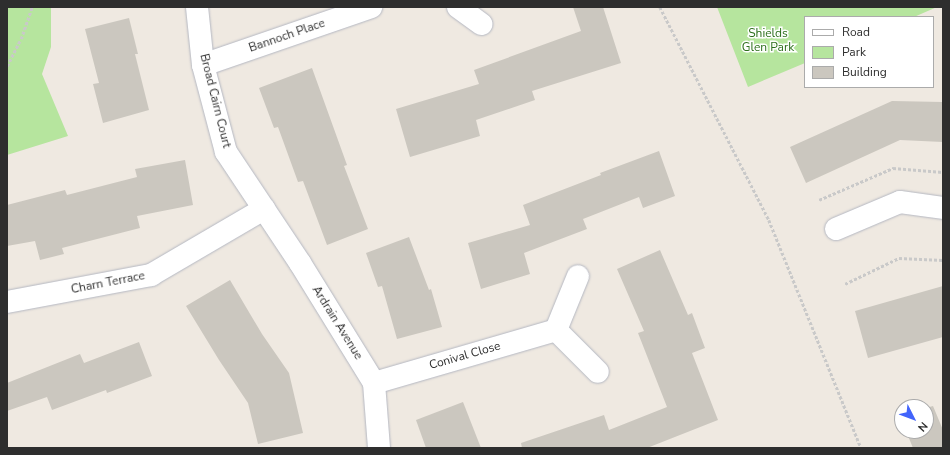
<!DOCTYPE html>
<style>
body{margin:0}
#map{position:relative;width:950px;height:455px;overflow:hidden;background:#efe9e1;font-family:"Nunito Sans",sans-serif}
div>[style]{position:absolute}
.green>*{inset:0;background:#b6e59e}
.building>*{inset:0;background:#cbc7bf}
.path>*{height:2.5px;margin-top:-1.25px;transform-origin:0;background:repeating-linear-gradient(90deg,#c9c9c9 0 3px,transparent 0 5px)}
.roads{filter:drop-shadow(0 0 1px #b4b7c1) drop-shadow(0 0 1px #b4b7c1)}
.minor>*{height:22px;margin:-11px;padding:0 11px;transform-origin:11px;border-radius:11px;background:#fff}
span{translate:-50% -50%;white-space:nowrap;text-align:center;line-height:1.15;-webkit-text-stroke:3px #fff;paint-order:stroke}
.park-label{font-size:12px;color:#2c6e1b}
.street-label{font-size:12px;color:#2e2e2e}
.frame{position:absolute;inset:0;border:8px solid #2e2e2e;pointer-events:none}
.legend{position:absolute;left:804px;top:16px;width:130px;height:72px;box-sizing:border-box;background:#fff;border:1px solid #ababab;margin:0;padding:5px 7px;list-style:none;font-size:12px;color:#2e2e2e}
.legend li{display:flex;align-items:center;gap:8px;height:20px}
.legend b{width:20px;border:1px solid #ababab}
.north{position:absolute;left:894px;top:399px;width:40px;height:40px;box-sizing:border-box;background:#fff;border:1px solid #ababab;border-radius:50%;rotate:132deg;font-size:11px;font-weight:700;line-height:16px;text-align:center;color:#2e2e2e}
.north::after{content:'';display:block;margin:auto;width:14px;height:18px;background:#4264fb;clip-path:polygon(50% 0,100% 100%,50% 72%,0 100%)}
</style>
<div id="map">
<div class="green">
<i style="clip-path:polygon(7px 7px,51px 7px,51px 47px,42px 74px,68px 136px,7px 155px)"></i>
<i style="clip-path:polygon(717px 7px,937px 7px,914px 17px,805px 17px,805px 63px,748px 87px)"></i>
</div>
<div class="building">
<i style="clip-path:polygon(573px 7px,603px 7px,621px 63px,532px 91px,535px 100px,476px 120px,480px 136px,410px 157px,396px 109px,479px 84px,474px 70px,581px 31px)"></i>
<i style="clip-path:polygon(129px 18px,138px 54px,135px 54px,149px 110px,103px 123px,93px 84px,99px 83px,85px 29px)"></i>
<i style="clip-path:polygon(312px 68px,347px 165px,344px 166px,368px 229px,327px 245px,303px 181px,298px 182px,278px 127px,274px 128px,259px 88px)"></i>
<i style="clip-path:polygon(892px 101px,943px 102px,943px 142px,900px 140px,806px 183px,790px 147px)"></i>
<i style="clip-path:polygon(659px 151px,675px 196px,643px 208px,639px 197px,583px 219px,587px 229px,524px 253px,530px 274px,481px 289px,468px 243px,530px 225px,523px 205px,601px 175px,600px 173px)"></i>
<i style="clip-path:polygon(185px 160px,193px 205px,137px 216px,140px 228px,62px 248px,64px 254px,40px 260px,35px 241px,7px 246px,7px 205px,65px 190px,67px 195px,137px 177px,135px 169px)"></i>
<i style="clip-path:polygon(409px 237px,429px 290px,431px 289px,442px 327px,397px 339px,382px 286px,378px 287px,366px 253px)"></i>
<i style="clip-path:polygon(660px 250px,688px 315px,692px 313px,705px 348px,692px 353px,718px 420px,647px 448px,522px 448px,521px 443px,604px 415px,609px 430px,667px 407px,638px 333px,644px 331px,617px 269px)"></i>
<i style="clip-path:polygon(230px 280px,262px 334px,289px 373px,303px 433px,258px 444px,248px 403px,219px 360px,186px 306px)"></i>
<i style="clip-path:polygon(943px 286px,943px 337px,868px 358px,855px 311px)"></i>
<i style="clip-path:polygon(139px 342px,152px 376px,107px 393px,106px 390px,52px 410px,47px 397px,7px 411px,7px 383px,80px 354px,84px 363px)"></i>
<i style="clip-path:polygon(463px 402px,481px 448px,426px 448px,416px 420px)"></i>
<i style="clip-path:polygon(933px 406px,943px 430px,943px 448px,913px 448px,906px 431px,926px 431px,926px 408px)"></i>
</div>
<div class="path">
<i style="left:660px;top:7px;width:239px;rotate:62.9deg"></i>
<i style="left:769px;top:220px;width:246px;rotate:68deg"></i>
<i style="left:7px;top:66px;width:30px;rotate:-63deg"></i>
<i style="left:21px;top:39px;width:34px;rotate:-71deg"></i>
<i style="left:819px;top:200px;width:81px;rotate:-23.4deg"></i>
<i style="left:893px;top:168px;width:50px;rotate:4.6deg"></i>
<i style="left:845px;top:284px;width:60px;rotate:-25.7deg"></i>
<i style="left:899px;top:258px;width:44px;rotate:2.6deg"></i>
</div>
<div class="roads">
<div class="minor">
<i style="left:197px;top:7px;width:58px;rotate:84.1deg"></i>
<i style="left:203px;top:65px;width:90px;rotate:75.2deg"></i>
<i style="left:226px;top:152px;width:133px;rotate:56.3deg"></i>
<i style="left:300px;top:263px;width:141px;rotate:58.3deg"></i>
<i style="left:374px;top:383px;width:65px;rotate:85.6deg"></i>
<i style="left:458px;top:7px;width:29px;rotate:36deg"></i>
<i style="left:203px;top:65px;width:178px;rotate:-19deg"></i>
<i style="left:836px;top:229px;width:69px;rotate:-22.9deg"></i>
<i style="left:900px;top:202px;width:43px;rotate:7.9deg"></i>
<i style="left:7px;top:302px;width:147px;rotate:-10.6deg"></i>
<i style="left:151px;top:275px;width:131px;rotate:-30.3deg"></i>
<i style="left:556px;top:330px;width:58px;rotate:-67.8deg"></i>
<i style="left:374px;top:383px;width:190px;rotate:-16.2deg"></i>
<i style="left:556px;top:330px;width:59px;rotate:45deg"></i>
</div>
</div>
<div class="park-label">
<span style="left:768px;top:41px">Shields<br>Glen Park</span>
</div>
<div class="street-label">
<span style="left:287px;top:36px;rotate:-19deg">Bannoch Place</span>
<span style="left:215px;top:101px;rotate:76deg">Broad Cairn Court</span>
<span style="left:108px;top:283px;rotate:-11deg">Charn Terrace</span>
<span style="left:337px;top:323px;rotate:58deg">Ardrain Avenue</span>
<span style="left:465px;top:356px;rotate:-16deg">Conival Close</span>
</div>
<div class="frame"></div>
<ul class="legend">
<li><b style="height:5px;background:#fff"></b>Road</li>
<li><b style="height:11px;background:#b6e59e"></b>Park</li>
<li><b style="height:11px;background:#cbc7bf"></b>Building</li>
</ul>
<div class="north">N</div>
</div>
